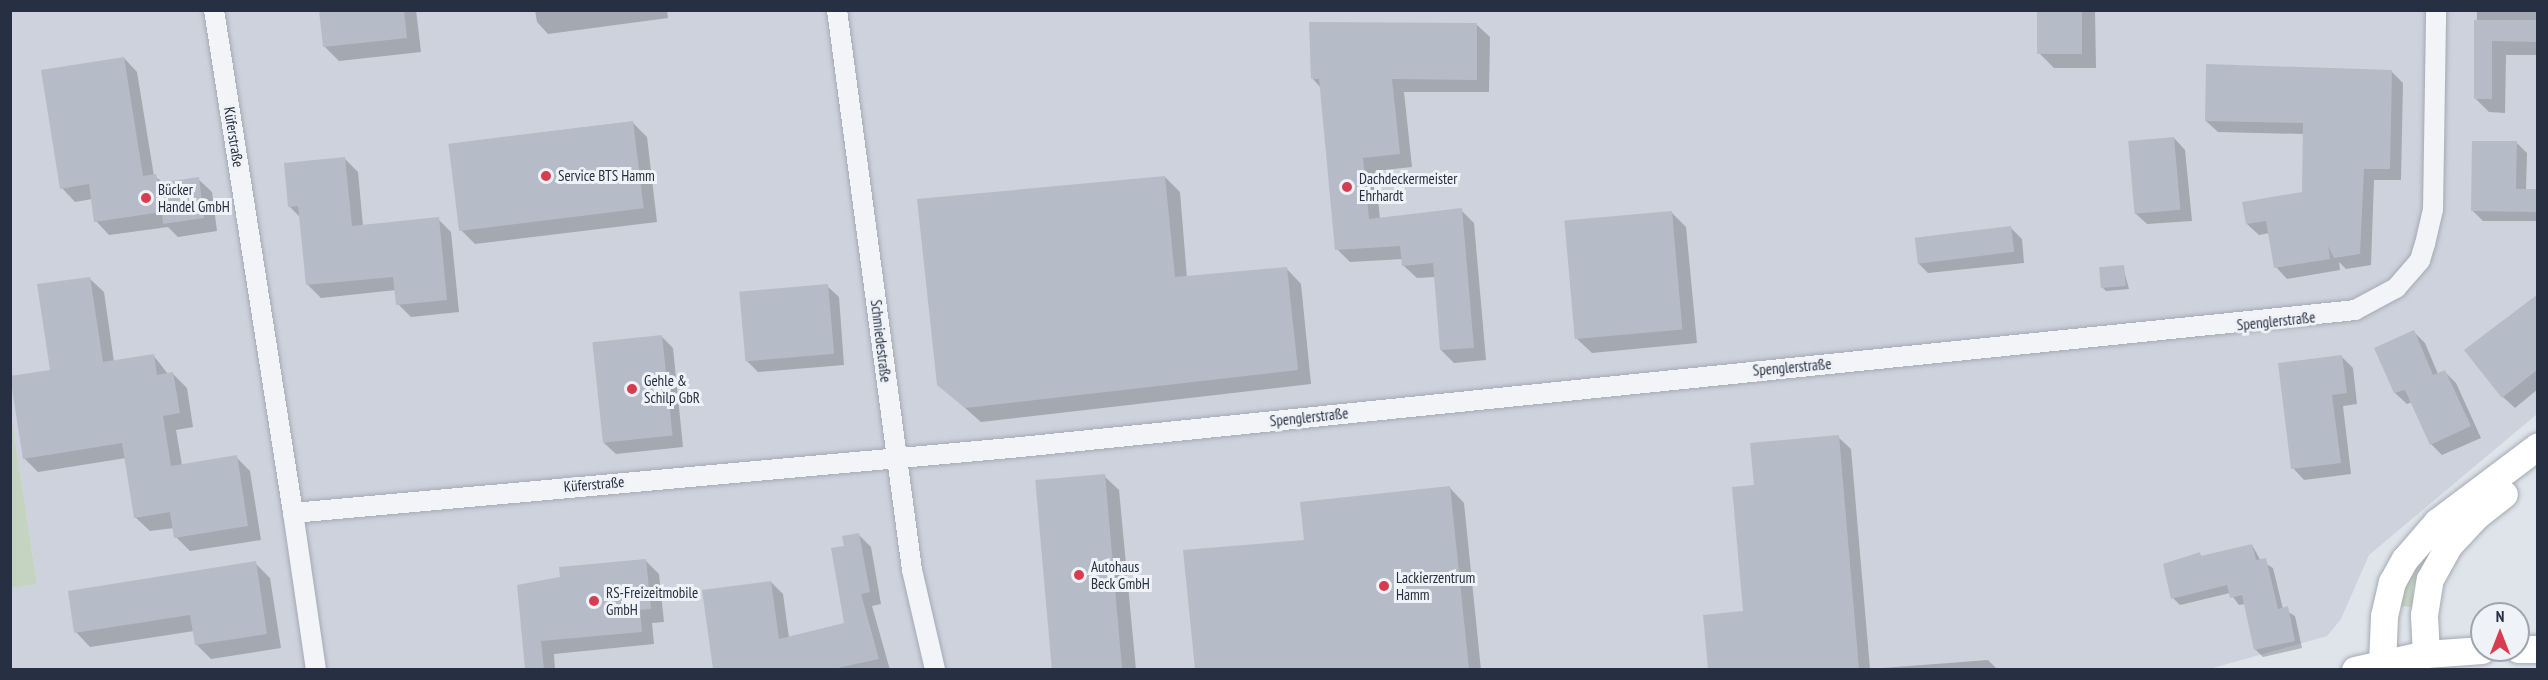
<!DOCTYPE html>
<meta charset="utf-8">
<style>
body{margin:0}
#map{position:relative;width:2548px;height:680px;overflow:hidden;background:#dfe3ea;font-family:"PT Sans Narrow",sans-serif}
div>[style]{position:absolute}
.built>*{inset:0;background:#cdd2dc}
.green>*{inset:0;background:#c5d4c0}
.shadow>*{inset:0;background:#0003}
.building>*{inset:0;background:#b6bcc7;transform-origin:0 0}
.roads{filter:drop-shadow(0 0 2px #a4aab4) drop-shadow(0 0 2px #a4aab4)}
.minor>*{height:20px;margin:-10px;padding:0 10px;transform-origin:10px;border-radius:10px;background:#f3f4f8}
.secondary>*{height:27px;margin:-13.5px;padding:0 13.5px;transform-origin:13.5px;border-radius:13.5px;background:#fff}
.dots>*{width:16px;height:16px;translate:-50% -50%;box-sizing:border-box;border:3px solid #eff2f7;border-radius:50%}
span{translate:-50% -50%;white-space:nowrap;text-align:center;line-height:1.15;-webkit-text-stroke:6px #eff2f7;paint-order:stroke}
.street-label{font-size:15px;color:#273042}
.poi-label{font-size:15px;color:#273042}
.left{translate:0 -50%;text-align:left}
.frame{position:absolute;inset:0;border:12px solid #273042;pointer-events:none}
.north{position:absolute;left:2470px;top:602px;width:60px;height:60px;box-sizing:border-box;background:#eff2f7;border:2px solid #9fa4af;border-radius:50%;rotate:0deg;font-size:16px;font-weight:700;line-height:24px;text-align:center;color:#273042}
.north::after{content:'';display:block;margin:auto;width:21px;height:27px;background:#d73c50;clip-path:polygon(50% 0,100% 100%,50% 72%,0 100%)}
</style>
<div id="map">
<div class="built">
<i style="clip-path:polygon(11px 11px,2537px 11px,2537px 414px,2369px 555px,2341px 619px,2327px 636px,2209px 669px,11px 670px,10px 588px,37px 584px,10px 407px)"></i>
</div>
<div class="green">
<i style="clip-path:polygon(10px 407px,37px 584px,11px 588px,10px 588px)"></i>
<i style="clip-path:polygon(2463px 519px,2422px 565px,2413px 588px,2413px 607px,2398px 606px,2413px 565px)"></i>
</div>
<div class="shadow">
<i style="clip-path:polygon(321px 10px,416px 10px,421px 52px,339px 61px,325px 47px)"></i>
<i style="clip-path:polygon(535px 10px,667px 10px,668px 18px,548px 34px,537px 22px)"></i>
<i style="clip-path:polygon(2038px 10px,2095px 10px,2096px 68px,2054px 68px,2039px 53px)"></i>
<i style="clip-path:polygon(2477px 10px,2538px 10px,2538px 55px,2506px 55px,2505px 113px,2489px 112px,2475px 98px)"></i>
<i style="clip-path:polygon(1477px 25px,1490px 37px,1489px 92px,1404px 92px,1412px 167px,1375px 171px,1380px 219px,1461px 210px,1474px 223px,1486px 360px,1454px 363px,1441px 350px,1435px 277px,1417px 278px,1404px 266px,1403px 259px,1350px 262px,1337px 249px,1321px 88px,1312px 78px)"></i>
<i style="clip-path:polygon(124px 58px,137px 72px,154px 176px,164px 183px,198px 179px,212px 192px,217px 231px,178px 237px,168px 227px,109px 235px,96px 221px,92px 199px,75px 202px,62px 188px)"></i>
<i style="clip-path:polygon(2391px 71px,2403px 83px,2401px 180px,2374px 180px,2371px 265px,2346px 269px,2339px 262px,2340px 270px,2287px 279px,2276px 267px,2270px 233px,2259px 235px,2247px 224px,2303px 194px,2304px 134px,2218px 132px,2206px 121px)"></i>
<i style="clip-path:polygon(633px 123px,647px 137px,657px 222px,475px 244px,460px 229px)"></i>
<i style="clip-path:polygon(2174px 138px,2185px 150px,2192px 221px,2147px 224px,2135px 213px)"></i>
<i style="clip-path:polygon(2516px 142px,2527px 153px,2526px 190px,2538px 191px,2538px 221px,2483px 221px,2472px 210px)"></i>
<i style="clip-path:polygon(345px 159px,358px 172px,363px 226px,438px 219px,451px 232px,459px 312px,411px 317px,398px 304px,396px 290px,321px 298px,308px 285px,301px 218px,289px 206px)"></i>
<i style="clip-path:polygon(1165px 177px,1180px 192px,1187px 278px,1287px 269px,1301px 284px,1311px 384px,981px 422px,938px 384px)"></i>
<i style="clip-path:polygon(1671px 212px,1686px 227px,1697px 343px,1592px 353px,1577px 339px)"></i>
<i style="clip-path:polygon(2011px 228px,2022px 239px,2024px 263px,1928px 273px,1917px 262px)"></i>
<i style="clip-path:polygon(2123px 267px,2129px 289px,2106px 291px,2102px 287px)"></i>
<i style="clip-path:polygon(89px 278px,104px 292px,114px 362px,153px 355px,168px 374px,173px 374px,187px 388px,193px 427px,176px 430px,182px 465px,236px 457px,250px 471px,261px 540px,190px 551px,176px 537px,174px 528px,150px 531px,135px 517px,126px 458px,38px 472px,24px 458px,51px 372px)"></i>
<i style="clip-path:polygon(827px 286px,839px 297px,844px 365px,758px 372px,747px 361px)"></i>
<i style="clip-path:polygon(2538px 296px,2538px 389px,2515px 408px,2503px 397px)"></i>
<i style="clip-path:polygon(2414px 332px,2425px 343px,2438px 374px,2444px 371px,2456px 383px,2481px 438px,2442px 455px,2431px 444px,2412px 402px,2407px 404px,2395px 393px)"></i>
<i style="clip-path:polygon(662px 337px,673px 348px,683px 447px,616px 454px,604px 443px)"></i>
<i style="clip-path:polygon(2342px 357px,2353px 368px,2357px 404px,2343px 406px,2351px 474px,2304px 480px,2293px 468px)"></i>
<i style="clip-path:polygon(1838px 437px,1851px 449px,1870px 669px,1988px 660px,1998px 670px,1710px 670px,1705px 616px,1744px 613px,1755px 487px)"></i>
<i style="clip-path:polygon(1104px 476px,1119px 490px,1136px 670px,1055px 670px,1037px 482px)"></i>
<i style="clip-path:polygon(1450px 488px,1464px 503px,1481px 670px,1197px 670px,1184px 551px,1306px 541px)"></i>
<i style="clip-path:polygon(859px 535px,871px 547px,881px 604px,872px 606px,890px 670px,715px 670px,704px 591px,771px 582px,783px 594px,789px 638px,846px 624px,845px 547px)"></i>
<i style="clip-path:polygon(2252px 545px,2261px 561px,2273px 568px,2283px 609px,2295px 616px,2302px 648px,2263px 657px,2255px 649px,2245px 604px,2239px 605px,2230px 593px,2180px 605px,2173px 598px,2199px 554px,2203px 557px)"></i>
<i style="clip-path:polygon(646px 561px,659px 574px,664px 622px,652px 623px,654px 644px,554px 654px,555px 670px,527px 670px,519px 586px)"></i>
<i style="clip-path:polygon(255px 563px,270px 578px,281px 648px,211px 659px,196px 644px,194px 631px,90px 647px,76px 632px)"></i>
</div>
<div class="building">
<i style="clip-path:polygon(319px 10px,404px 10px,407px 38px,323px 47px)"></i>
<i style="left:2037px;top:10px;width:45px;height:44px"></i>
<i style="clip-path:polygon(2474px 20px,2538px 20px,2538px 42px,2492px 41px,2492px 99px,2474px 99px)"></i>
<i style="clip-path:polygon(1309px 22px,1477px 23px,1477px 80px,1392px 79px,1400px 154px,1363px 158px,1369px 219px,1462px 208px,1474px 348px,1440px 350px,1433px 263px,1402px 266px,1400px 246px,1335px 250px,1319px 79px,1311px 79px)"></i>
<i style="clip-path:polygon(124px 57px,143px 176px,156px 174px,158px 183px,199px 177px,204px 218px,163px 224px,162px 212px,94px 222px,89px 184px,60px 189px,41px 70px)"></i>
<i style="clip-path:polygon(2206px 64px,2392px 70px,2390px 169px,2364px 169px,2360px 254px,2334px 258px,2328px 246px,2330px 259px,2274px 268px,2266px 221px,2246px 224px,2242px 202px,2302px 192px,2303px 123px,2205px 121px)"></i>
<i style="left:633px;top:121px;width:88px;height:186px;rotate:83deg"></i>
<i style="left:2174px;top:137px;width:73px;height:46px;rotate:85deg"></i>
<i style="clip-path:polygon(2472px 141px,2517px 141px,2516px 189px,2538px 189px,2538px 212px,2471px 211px)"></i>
<i style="clip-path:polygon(345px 157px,352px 226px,439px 217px,447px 300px,396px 305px,393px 277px,306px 285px,298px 206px,288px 207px,284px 163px)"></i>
<i style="clip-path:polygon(1165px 176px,1175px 277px,1287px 267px,1298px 370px,965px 408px,937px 385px,917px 199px)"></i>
<i style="left:1672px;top:211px;width:119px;height:108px;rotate:85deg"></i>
<i style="left:2011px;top:226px;width:26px;height:97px;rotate:83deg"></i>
<i style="left:2124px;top:265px;width:21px;height:25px;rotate:85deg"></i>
<i style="clip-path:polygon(90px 277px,103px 362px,154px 354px,157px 375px,173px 372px,180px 413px,163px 416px,171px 466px,237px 455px,248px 526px,174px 538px,170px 512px,134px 518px,122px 443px,23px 459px,10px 376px,50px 370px,37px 284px)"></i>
<i style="left:828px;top:284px;width:70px;height:89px;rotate:85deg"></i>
<i style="clip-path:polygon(2538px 294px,2538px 369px,2502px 398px,2464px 350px)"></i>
<i style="clip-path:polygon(2414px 330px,2433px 375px,2445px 370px,2471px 426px,2430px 445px,2405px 390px,2394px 393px,2374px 348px)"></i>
<i style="left:662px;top:335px;width:101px;height:70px;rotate:84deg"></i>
<i style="clip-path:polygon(2342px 355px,2347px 393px,2332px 395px,2341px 463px,2291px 469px,2278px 363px)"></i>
<i style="clip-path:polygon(1839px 435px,1859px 669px,1708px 669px,1703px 615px,1743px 611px,1732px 487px,1754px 485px,1750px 443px)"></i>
<i style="left:1105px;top:474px;width:196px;height:70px;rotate:85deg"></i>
<i style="clip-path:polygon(1450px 486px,1469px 669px,1195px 669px,1183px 550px,1304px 540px,1300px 502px)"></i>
<i style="clip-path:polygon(859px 533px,870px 592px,861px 594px,879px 659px,833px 669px,713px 669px,702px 590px,771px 581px,779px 639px,844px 623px,831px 548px,844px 546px,842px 536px)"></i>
<i style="clip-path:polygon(2252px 544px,2256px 560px,2266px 558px,2278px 609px,2288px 606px,2295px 641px,2254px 650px,2242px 595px,2230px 598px,2227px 585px,2171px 599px,2163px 564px,2200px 552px,2201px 556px)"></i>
<i style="clip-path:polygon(646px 559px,651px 609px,640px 610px,642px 632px,541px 641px,544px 669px,525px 669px,517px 585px,560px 577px,559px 567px)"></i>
<i style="clip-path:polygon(256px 561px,267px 634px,195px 645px,190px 615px,74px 633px,68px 591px)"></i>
</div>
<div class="roads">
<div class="minor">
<i style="left:214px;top:10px;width:509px;rotate:81.07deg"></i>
<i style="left:837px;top:10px;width:565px;rotate:82.37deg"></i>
<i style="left:912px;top:570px;width:103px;rotate:77deg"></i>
<i style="left:316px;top:670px;width:159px;rotate:-98.3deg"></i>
<i style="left:293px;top:513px;width:731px;rotate:-5.18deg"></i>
<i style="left:1021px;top:447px;width:1341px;rotate:-5.86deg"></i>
<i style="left:2355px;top:310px;width:47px;rotate:-28.2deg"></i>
<i style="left:2396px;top:288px;width:37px;rotate:-49deg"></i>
<i style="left:2420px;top:260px;width:17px;rotate:-73deg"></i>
<i style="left:2425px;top:244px;width:35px;rotate:-77deg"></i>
<i style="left:2433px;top:210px;width:200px;rotate:-89.1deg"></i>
</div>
<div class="secondary">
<i style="left:2518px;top:649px;width:20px"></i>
<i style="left:2426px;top:654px;width:39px;rotate:-93deg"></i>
<i style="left:2424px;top:615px;width:36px;rotate:-81deg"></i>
<i style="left:2430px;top:579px;width:38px;rotate:-61deg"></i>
<i style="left:2448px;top:546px;width:42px;rotate:-46.9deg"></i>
<i style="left:2477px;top:515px;width:34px;rotate:-38deg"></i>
<i style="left:2382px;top:664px;width:48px;rotate:-87.6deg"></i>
<i style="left:2384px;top:616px;width:35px;rotate:-77deg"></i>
<i style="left:2392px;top:582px;width:26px;rotate:-61deg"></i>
<i style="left:2405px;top:559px;width:49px;rotate:-49.1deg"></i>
<i style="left:2437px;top:522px;width:126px;rotate:-37deg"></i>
<i style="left:2355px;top:670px;width:73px;rotate:-12.7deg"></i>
<i style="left:2426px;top:654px;width:56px;rotate:-4.1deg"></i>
</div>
</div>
<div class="dots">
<i style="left:546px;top:176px;background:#d73c50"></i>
<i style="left:1347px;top:187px;background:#d73c50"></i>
<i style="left:146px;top:198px;background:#d73c50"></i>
<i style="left:632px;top:389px;background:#d73c50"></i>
<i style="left:1079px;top:575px;background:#d73c50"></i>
<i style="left:1384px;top:586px;background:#d73c50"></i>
<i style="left:594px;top:601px;background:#d73c50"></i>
</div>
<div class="street-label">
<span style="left:234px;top:137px;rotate:81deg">Küferstraße</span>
<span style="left:2276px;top:321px;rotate:-6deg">Spenglerstraße</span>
<span style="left:881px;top:341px;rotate:83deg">Schmiedestraße</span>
<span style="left:1792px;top:367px;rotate:-5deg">Spenglerstraße</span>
<span style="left:1309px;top:417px;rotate:-6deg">Spenglerstraße</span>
<span style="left:594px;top:484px;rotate:-5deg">Küferstraße</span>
</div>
<div class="poi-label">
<span class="left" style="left:558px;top:176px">Service BTS Hamm</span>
<span class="left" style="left:1359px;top:187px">Dachdeckermeister<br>Ehrhardt</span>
<span class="left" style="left:158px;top:198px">Bücker<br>Handel GmbH</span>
<span class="left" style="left:644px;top:389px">Gehle &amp;<br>Schilp GbR</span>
<span class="left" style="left:1091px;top:575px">Autohaus<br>Beck GmbH</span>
<span class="left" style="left:1396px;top:586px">Lackierzentrum<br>Hamm</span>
<span class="left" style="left:606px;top:601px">RS-Freizeitmobile<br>GmbH</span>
</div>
<div class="frame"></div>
<div class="north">N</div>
</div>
